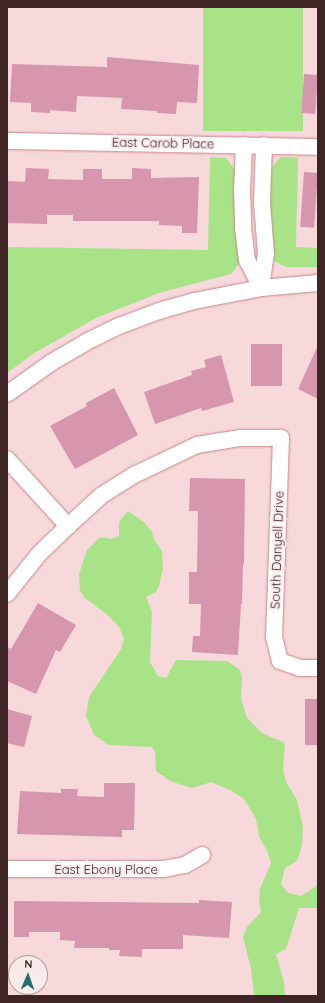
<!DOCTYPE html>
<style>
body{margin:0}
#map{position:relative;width:325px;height:1003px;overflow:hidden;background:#f7d9db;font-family:Quicksand,sans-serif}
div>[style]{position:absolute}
.green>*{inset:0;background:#a8e387;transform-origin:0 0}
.building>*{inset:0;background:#d696ae;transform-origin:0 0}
.roads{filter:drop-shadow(0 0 1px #c9858a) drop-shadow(0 0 1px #c9858a)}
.minor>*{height:16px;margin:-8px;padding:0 8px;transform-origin:8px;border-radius:8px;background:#fff}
span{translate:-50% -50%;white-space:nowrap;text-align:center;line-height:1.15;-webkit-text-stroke:4px #faebeb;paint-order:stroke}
.street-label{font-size:13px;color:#3f2426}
.frame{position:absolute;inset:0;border:8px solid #3f2426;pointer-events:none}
.north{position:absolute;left:8px;top:955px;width:40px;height:40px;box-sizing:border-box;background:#faebeb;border:1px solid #af9b9c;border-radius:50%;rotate:2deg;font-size:11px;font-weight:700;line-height:16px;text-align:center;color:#3f2426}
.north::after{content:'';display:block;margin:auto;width:14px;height:18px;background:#236f6e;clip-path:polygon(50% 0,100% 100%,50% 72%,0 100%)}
</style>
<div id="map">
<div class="green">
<i style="left:203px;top:7px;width:100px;height:124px"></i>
<i style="clip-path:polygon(210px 157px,226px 158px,236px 171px,234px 214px,241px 261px,231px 274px,159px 293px,96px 318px,36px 352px,7px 373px,7px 247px,208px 250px)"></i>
<i style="clip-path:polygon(281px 157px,298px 158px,296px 247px,318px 248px,318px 267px,286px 267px,272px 260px,267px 172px)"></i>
<i style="clip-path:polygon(128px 511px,144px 522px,152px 532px,154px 539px,162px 551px,163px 568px,159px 586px,156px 592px,146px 597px,152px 612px,150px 662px,158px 676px,166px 678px,176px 660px,227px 661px,240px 670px,242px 678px,241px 699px,247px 718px,262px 733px,285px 743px,283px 770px,286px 782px,297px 800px,303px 827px,302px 845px,297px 861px,285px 868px,281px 884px,288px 893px,301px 896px,318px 885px,318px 908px,299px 908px,286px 949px,276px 954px,284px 982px,285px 996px,254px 996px,251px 969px,243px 937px,247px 927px,261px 912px,259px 902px,260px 889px,271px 863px,268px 853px,259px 836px,256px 819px,244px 799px,230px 790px,211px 782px,192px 788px,170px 781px,156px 771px,155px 752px,152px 747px,109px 745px,94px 735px,86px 716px,89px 697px,121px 649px,124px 639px,119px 627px,109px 616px,85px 598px,80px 591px,79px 574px,87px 550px,100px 537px,111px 539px,119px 536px,119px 522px)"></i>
</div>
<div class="building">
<i style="clip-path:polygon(107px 57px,199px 65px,197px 103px,177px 102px,176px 114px,157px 113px,157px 111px,121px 109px,122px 98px,77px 96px,76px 112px,50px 110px,50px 113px,31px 112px,31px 103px,10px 102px,12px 64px,107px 67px)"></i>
<i style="left:304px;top:74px;width:14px;height:39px;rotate:4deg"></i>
<i style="clip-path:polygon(26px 168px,49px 169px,48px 179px,83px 180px,83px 169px,102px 169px,102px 179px,132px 179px,132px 168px,151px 169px,151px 178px,199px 177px,197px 233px,182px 233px,182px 226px,159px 225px,159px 221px,73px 221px,73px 215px,47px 215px,47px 224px,7px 223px,8px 181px,25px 182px)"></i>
<i style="left:304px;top:172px;width:14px;height:55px;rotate:4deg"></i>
<i style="left:251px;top:344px;width:31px;height:42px"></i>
<i style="clip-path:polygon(318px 345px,318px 399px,298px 389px)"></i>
<i style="clip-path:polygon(221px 355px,234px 402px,202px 411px,201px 408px,155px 424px,144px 392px,192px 375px,191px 371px,206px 367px,204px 360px)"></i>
<i style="clip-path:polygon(114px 388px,138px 435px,75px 469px,50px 426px,87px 406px,86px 403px)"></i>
<i style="clip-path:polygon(190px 478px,245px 479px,244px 564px,243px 564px,242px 604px,241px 604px,238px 655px,192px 652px,193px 636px,200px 636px,201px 604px,189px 604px,189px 572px,197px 572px,198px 511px,189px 511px)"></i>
<i style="clip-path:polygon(38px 603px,76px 625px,60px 652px,56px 650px,36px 694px,7px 681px,7px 647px,11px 649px)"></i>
<i style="left:305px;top:699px;width:13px;height:46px"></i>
<i style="clip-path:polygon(7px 709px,32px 716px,24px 747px,7px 743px)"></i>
<i style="clip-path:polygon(104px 783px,135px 783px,134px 830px,122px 830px,122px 837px,17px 834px,20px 791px,61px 793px,61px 789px,78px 789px,77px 796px,104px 797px)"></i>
<i style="clip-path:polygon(199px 900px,232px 902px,229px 938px,183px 935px,183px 949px,142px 949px,142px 957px,119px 956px,120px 950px,109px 950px,109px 948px,74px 948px,75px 941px,60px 940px,60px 932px,29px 932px,29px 937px,14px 937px,14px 901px,199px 903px)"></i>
</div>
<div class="roads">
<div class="minor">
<i style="left:7px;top:141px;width:311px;rotate:1.1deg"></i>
<i style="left:244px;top:145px;width:45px;rotate:92.5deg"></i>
<i style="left:242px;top:190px;width:38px;rotate:88deg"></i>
<i style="left:243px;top:228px;width:32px;rotate:83deg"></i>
<i style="left:247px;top:260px;width:31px;rotate:63deg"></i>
<i style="left:261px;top:288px;width:34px;rotate:-82deg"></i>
<i style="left:266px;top:254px;width:51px;rotate:-94.5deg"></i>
<i style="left:262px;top:203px;width:58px;rotate:-88deg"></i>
<i style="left:7px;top:394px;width:55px;rotate:-35.4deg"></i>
<i style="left:52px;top:362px;width:39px;rotate:-30deg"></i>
<i style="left:86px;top:342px;width:37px;rotate:-26deg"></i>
<i style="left:119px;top:326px;width:43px;rotate:-20.6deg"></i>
<i style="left:159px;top:311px;width:36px;rotate:-16deg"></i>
<i style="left:194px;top:301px;width:68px;rotate:-11deg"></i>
<i style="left:261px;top:288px;width:57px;rotate:-5deg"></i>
<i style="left:7px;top:459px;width:91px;rotate:47.7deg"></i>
<i style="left:7px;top:594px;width:51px;rotate:-51.3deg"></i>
<i style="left:39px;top:554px;width:40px;rotate:-44deg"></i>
<i style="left:68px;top:526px;width:46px;rotate:-42.4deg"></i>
<i style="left:102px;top:495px;width:38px;rotate:-32deg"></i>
<i style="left:134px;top:475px;width:70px;rotate:-25.5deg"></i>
<i style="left:197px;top:445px;width:44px;rotate:-9.2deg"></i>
<i style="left:240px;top:438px;width:41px"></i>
<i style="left:281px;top:438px;width:199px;rotate:92deg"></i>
<i style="left:274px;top:637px;width:25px;rotate:76deg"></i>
<i style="left:280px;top:661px;width:21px;rotate:19deg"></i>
<i style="left:300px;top:668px;width:18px"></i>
<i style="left:7px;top:869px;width:157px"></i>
<i style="left:164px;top:869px;width:21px;rotate:-11deg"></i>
<i style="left:185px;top:865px;width:20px;rotate:-30deg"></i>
</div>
</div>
<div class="street-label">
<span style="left:163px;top:143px;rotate:1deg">East Carob Place</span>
<span style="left:277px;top:550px;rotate:-88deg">South Danyell Drive</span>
<span style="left:106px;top:869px">East Ebony Place</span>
</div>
<div class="frame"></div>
<div class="north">N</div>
</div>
